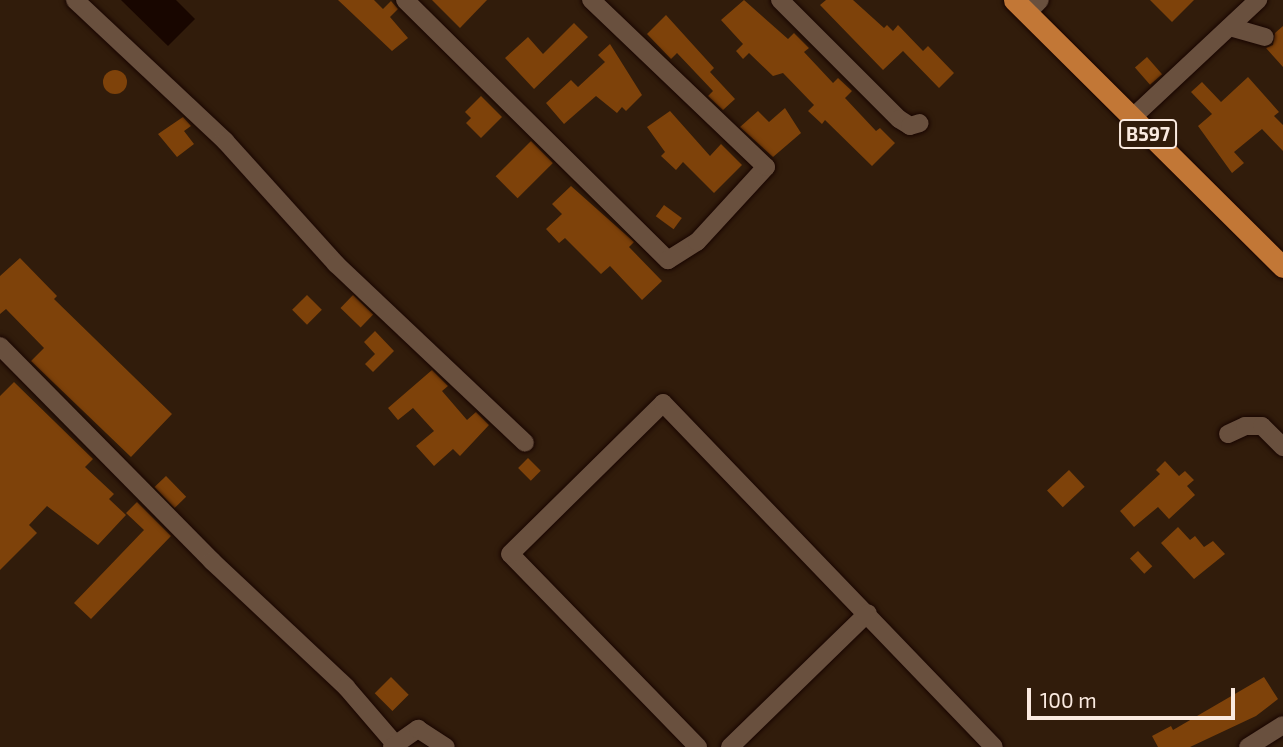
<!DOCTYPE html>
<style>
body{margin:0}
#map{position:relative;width:1283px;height:747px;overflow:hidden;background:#311c0b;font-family:"Exo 2",sans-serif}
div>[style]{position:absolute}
.water>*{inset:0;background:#180600}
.building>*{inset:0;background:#7e420a;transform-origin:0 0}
.round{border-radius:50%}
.roads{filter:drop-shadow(0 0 2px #180500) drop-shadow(0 0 2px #180500)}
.minor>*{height:18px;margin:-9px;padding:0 9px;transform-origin:9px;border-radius:9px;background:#69503e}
.major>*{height:21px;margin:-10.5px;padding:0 10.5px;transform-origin:10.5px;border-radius:10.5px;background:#c27736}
span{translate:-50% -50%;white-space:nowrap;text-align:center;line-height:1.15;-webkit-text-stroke:7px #311c0b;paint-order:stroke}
.shield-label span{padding:2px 5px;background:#311c0b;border:2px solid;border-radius:5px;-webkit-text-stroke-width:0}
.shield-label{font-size:19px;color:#faeae0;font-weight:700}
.scale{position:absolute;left:1027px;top:688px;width:208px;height:32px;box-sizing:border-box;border:4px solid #faeae0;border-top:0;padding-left:9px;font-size:21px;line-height:24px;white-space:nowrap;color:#faeae0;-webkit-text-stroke:5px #311c0b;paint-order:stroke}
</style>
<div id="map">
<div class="water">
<i style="clip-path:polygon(121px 0,176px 0,195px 19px,168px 46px)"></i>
</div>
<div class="building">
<i style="clip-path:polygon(338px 0,374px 0,383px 9px,391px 1px,398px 9px,390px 17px,408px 38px,392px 51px)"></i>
<i style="clip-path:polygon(432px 0,487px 0,460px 28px)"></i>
<i style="clip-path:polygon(744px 0,788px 39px,794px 33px,809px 48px,804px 52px,833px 83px,838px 78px,852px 91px,845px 98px,876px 131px,880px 128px,895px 143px,872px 166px,825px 120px,822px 124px,808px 111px,814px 105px,783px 73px,773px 76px,749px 53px,743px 59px,736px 51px,743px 44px,721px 20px)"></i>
<i style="clip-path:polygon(826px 0,853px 0,884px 28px,887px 25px,893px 31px,898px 25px,923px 51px,928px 46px,954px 73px,939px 88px,903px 51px,883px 70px,820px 5px)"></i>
<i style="clip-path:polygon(1150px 0,1194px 0,1172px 22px)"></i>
<i style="clip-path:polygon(666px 15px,714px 68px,710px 72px,735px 99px,723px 110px,708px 96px,713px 91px,677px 53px,671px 59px,647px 34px)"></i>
<i style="clip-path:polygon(574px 23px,588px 37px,534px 89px,505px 58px,528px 37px,543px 54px)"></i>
<i style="clip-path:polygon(1283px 26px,1283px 67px,1266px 48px,1273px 45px,1275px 33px)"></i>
<i style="clip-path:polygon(610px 44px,642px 95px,626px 111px,622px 107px,617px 113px,596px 96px,564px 124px,546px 103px,571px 80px,578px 87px,605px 62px,598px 55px)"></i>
<i style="left:1147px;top:57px;width:23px;height:16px;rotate:49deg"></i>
<i class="round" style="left:103px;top:70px;width:24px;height:24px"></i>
<i style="clip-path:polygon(1248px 77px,1279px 112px,1274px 116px,1283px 125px,1283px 151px,1262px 129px,1234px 152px,1244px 163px,1232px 173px,1198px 126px,1212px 114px,1191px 92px,1202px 82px,1221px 102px)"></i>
<i style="clip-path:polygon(481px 96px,502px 117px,481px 138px,466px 123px,471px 118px,465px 112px)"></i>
<i style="clip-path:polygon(785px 108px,801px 133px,773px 157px,740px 127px,758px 111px,769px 122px)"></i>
<i style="clip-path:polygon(670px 111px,710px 156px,721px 144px,742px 165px,714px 193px,683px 162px,676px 170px,661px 156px,665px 152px,647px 127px)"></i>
<i style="clip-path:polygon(183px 117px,191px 126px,184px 131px,194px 144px,177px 157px,158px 134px)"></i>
<i style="left:531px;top:141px;width:31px;height:50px;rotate:45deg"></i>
<i style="clip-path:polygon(571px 186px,634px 242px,629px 247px,662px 281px,642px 300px,610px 266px,601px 274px,565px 238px,559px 243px,546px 229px,562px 214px,552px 204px)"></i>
<i style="left:664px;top:205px;width:22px;height:14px;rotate:36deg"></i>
<i style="clip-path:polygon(20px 258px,57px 296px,54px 299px,172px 414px,131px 457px,31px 361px,44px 348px,6px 309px,0 314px,0 276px)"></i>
<i style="left:307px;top:295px;width:21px;height:21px;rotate:45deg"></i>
<i style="left:353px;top:295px;width:28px;height:18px;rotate:44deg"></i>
<i style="clip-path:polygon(375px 331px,394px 351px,373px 372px,365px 364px,375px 354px,364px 342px)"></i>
<i style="clip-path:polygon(432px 370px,448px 386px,442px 391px,467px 420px,476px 412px,489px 425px,460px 456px,453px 449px,434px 466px,416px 446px,434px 431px,413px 408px,398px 420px,388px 408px)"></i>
<i style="clip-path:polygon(14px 382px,93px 459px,85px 467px,114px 494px,109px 499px,126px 515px,98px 545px,47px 506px,29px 525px,37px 533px,0 570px,0 396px)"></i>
<i style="left:528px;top:458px;width:18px;height:14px;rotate:45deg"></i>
<i style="clip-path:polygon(1165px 461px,1179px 476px,1185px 471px,1194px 480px,1187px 486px,1195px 495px,1169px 519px,1158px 507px,1134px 527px,1120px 511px,1160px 474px,1156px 470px)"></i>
<i style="left:1069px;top:470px;width:23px;height:30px;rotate:47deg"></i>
<i style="left:166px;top:476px;width:29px;height:16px;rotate:46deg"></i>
<i style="clip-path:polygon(137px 502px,171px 536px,91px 619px,74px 603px,144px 530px,126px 513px)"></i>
<i style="clip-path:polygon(1178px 527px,1190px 540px,1195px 536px,1204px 547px,1213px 541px,1225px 554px,1194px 579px,1161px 543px)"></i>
<i style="left:1138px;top:551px;width:21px;height:11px;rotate:47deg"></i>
<i style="left:391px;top:677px;width:25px;height:23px;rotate:45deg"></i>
<i style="clip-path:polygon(1264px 677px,1278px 699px,1256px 716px,1190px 747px,1158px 747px,1152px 736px,1171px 726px,1173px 730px)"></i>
</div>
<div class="roads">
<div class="minor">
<i style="left:75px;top:0;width:206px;rotate:43.2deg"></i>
<i style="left:225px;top:141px;width:166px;rotate:47.9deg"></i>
<i style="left:336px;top:264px;width:260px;rotate:43.4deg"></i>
<i style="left:405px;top:0;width:370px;rotate:44.7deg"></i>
<i style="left:668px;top:260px;width:34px;rotate:-32deg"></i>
<i style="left:697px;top:242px;width:102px;rotate:-47.4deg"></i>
<i style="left:766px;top:167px;width:242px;rotate:-136.3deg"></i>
<i style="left:780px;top:0;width:168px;rotate:45deg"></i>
<i style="left:899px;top:119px;width:13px;rotate:32deg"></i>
<i style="left:910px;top:126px;width:10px;rotate:-17deg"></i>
<i style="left:1027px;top:13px;width:18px;rotate:-45deg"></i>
<i style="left:1230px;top:27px;width:36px;rotate:16deg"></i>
<i style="left:1132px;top:118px;width:173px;rotate:-43.1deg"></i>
<i style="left:0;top:346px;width:302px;rotate:45.4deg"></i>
<i style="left:212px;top:561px;width:184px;rotate:43.2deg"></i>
<i style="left:346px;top:687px;width:75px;rotate:49.3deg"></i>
<i style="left:1228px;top:434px;width:19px;rotate:-25deg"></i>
<i style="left:1245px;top:426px;width:17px"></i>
<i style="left:1262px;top:426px;width:30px;rotate:45deg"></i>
<i style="left:392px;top:747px;width:32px;rotate:-35deg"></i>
<i style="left:418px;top:729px;width:33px;rotate:33deg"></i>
<i style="left:698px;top:747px;width:269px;rotate:-134.2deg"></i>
<i style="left:510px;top:554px;width:215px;rotate:-44.6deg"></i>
<i style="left:663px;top:403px;width:477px;rotate:46.1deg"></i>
<i style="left:730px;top:747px;width:192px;rotate:-44.2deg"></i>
<i style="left:1248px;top:747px;width:41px;rotate:-32.2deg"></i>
</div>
<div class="major">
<i style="left:1014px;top:0;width:379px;rotate:44.8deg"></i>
</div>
</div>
<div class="shield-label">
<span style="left:1148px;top:134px">B597</span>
</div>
<div class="scale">100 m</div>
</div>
